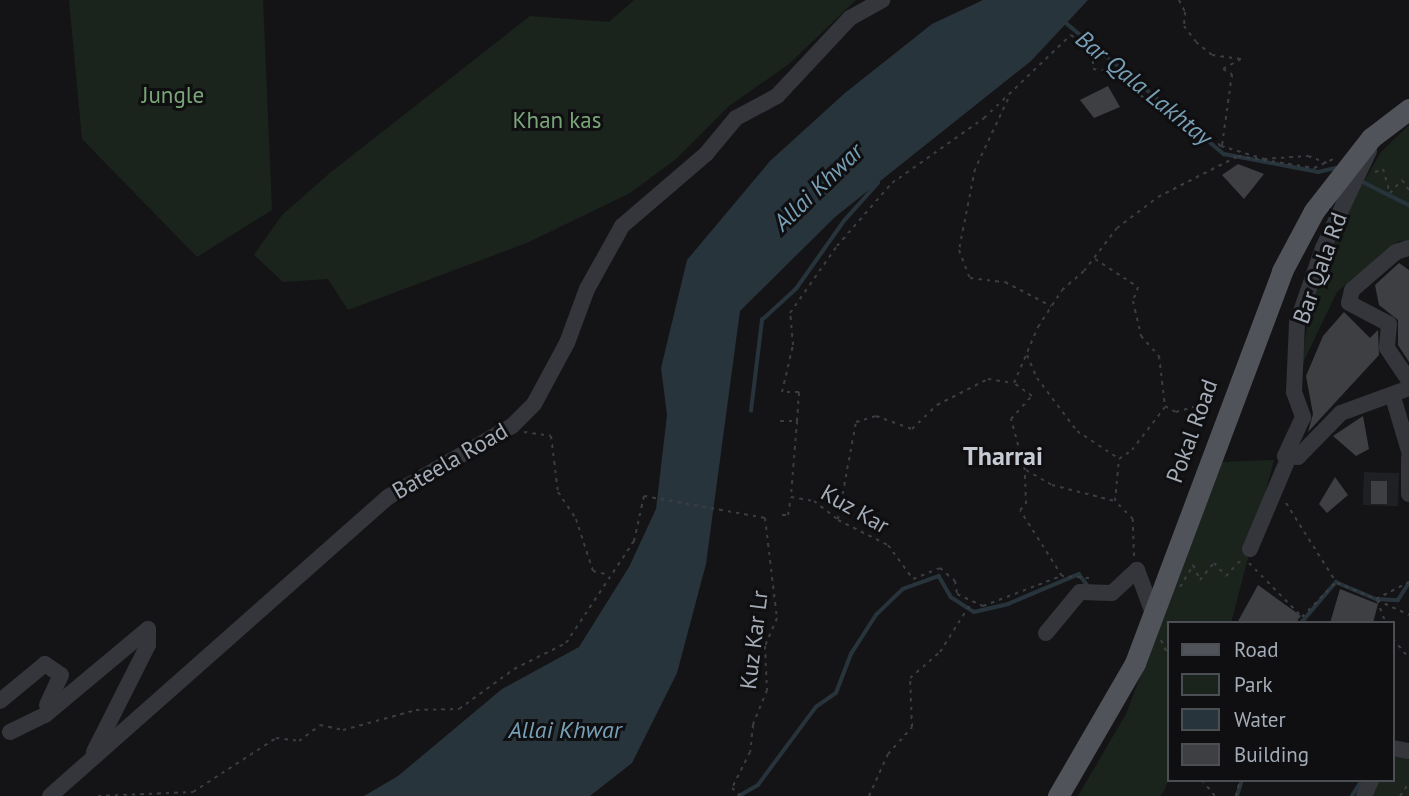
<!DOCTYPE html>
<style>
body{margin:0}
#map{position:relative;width:1409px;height:796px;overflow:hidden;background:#141416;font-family:"PT Sans",sans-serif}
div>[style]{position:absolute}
.built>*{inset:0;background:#1f2023;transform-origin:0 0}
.green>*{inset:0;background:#1b241c}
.water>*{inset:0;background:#28343b}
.stream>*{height:3.5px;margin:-1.75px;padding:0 1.75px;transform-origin:1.75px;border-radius:1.75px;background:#28343b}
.building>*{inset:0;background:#3d3f43;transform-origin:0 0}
.path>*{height:2px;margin-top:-1px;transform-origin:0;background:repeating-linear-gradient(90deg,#3a3d42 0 3.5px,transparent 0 8.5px)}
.minor>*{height:16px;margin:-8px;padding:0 8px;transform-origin:8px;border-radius:8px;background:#34363b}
.major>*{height:21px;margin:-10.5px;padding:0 10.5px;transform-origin:10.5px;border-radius:10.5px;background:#50535a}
span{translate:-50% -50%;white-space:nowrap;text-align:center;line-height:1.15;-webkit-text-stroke:6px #0f0f11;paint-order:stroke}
.park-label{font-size:23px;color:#7aa579}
.street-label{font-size:23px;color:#a4acb7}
.water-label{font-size:24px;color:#779fb6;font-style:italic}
.quarter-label{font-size:26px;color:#c5cad3;font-weight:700}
.legend{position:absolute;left:1167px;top:621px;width:228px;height:161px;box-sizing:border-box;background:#0f0f11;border:2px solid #4b4e53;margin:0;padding:9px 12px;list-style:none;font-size:21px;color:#a4acb7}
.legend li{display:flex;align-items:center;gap:14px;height:35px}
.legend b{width:35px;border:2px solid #4b4e53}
</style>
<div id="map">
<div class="built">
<i style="left:1364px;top:472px;width:35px;height:33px;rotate:2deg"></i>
</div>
<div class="green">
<i style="clip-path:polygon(69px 0,263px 0,272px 210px,197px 257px,82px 139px)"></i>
<i style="clip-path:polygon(634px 0,856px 0,789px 64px,729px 106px,676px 159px,630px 193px,529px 242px,348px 310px,328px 279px,283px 282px,254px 255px,282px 215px,331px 172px,530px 16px,609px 22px)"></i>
<i style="clip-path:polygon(1409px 125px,1409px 242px,1399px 241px,1337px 292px,1300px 369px,1312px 298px,1349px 207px,1381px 152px)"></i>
<i style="clip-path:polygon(1274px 460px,1231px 623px,1169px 623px,1169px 779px,1164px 791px,1160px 796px,1078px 796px,1126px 714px,1222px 462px)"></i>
<i style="clip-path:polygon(1393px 748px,1409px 760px,1409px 796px,1357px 796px,1369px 780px,1393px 780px)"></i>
</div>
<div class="water">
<i style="clip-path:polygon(983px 0,1088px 0,1031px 61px,835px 217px,740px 311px,706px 564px,677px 673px,632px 763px,590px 796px,364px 796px,398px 776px,502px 689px,579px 647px,629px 567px,656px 509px,667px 415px,661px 368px,687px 260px,770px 161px,845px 93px,932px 24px)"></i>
</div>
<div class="stream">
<i style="left:1065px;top:22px;width:207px;rotate:39.7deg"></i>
<i style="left:1224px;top:154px;width:96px;rotate:10.8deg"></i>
<i style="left:1318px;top:172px;width:18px;rotate:-13deg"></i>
<i style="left:1361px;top:181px;width:54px;rotate:26.6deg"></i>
<i style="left:751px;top:411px;width:92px;rotate:-83.1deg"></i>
<i style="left:762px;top:320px;width:46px;rotate:-42.4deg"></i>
<i style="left:796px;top:289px;width:83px;rotate:-54.8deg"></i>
<i style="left:844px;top:221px;width:51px;rotate:-48.2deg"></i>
<i style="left:1301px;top:623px;width:54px;rotate:-49.5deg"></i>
<i style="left:1336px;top:582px;width:43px;rotate:23deg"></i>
<i style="left:1376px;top:599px;width:22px;rotate:3deg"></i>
<i style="left:1398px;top:600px;width:20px;rotate:-57deg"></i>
<i style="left:739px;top:796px;width:22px;rotate:-30deg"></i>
<i style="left:758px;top:785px;width:97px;rotate:-53.4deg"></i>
<i style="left:816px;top:707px;width:24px;rotate:-35deg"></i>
<i style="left:836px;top:693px;width:42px;rotate:-69deg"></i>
<i style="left:851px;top:654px;width:46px;rotate:-57.3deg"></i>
<i style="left:876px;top:615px;width:37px;rotate:-44deg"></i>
<i style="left:903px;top:589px;width:38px;rotate:-20deg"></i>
<i style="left:939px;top:576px;width:24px;rotate:60deg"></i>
<i style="left:951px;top:597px;width:27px;rotate:33deg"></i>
<i style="left:974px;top:612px;width:35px;rotate:-13deg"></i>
<i style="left:1008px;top:604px;width:77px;rotate:-22.9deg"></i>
<i style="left:1079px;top:574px;width:15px;rotate:53deg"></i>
<i style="left:1237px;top:796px;width:17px;rotate:-73deg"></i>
<i style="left:1352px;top:796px;width:19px;rotate:-58deg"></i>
</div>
<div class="building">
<i style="clip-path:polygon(1108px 86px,1120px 107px,1094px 118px,1080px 100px)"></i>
<i style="clip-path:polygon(1238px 164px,1264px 174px,1244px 199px,1222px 175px)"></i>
<i style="clip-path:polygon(1399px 263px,1409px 270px,1409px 362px,1398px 345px,1398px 320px,1379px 305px,1375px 285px)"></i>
<i style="clip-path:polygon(1344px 312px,1370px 338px,1378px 330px,1379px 355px,1308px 432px,1313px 414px,1306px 376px,1323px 336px)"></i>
<i style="clip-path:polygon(1363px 416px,1369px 449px,1356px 456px,1333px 436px)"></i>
<i style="clip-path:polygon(1335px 477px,1348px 495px,1327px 513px,1319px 504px)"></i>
<i style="left:1371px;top:481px;width:16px;height:23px"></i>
<i style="clip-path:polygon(1258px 585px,1301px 616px,1295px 623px,1237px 623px)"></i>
<i style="clip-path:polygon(1340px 589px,1378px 604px,1373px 623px,1330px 623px)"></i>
</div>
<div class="path">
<i style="left:1179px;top:0;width:13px;rotate:63deg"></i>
<i style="left:1185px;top:12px;width:14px;rotate:94deg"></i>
<i style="left:1184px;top:26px;width:20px;rotate:53deg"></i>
<i style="left:1196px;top:42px;width:21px;rotate:39deg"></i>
<i style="left:1212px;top:55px;width:29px;rotate:8deg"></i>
<i style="left:1241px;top:59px;width:21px;rotate:151deg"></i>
<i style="left:1223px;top:69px;width:10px;rotate:29deg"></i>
<i style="left:1232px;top:74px;width:72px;rotate:98deg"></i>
<i style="left:1008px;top:99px;width:77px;rotate:115.2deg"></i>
<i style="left:975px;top:169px;width:83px;rotate:101.2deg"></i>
<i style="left:959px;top:250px;width:30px;rotate:69deg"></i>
<i style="left:970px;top:278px;width:35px;rotate:7deg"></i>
<i style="left:1005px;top:282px;width:52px;rotate:27.6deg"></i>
<i style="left:1375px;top:172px;width:9px;rotate:-21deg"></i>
<i style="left:1383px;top:169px;width:25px;rotate:74deg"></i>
<i style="left:1390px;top:193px;width:18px;rotate:-47deg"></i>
<i style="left:1402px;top:180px;width:12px;rotate:55deg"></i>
<i style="left:1095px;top:259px;width:51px;rotate:33.1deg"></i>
<i style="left:1138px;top:287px;width:15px;rotate:110deg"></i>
<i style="left:1133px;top:301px;width:36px;rotate:77deg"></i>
<i style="left:1141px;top:336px;width:27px;rotate:48deg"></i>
<i style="left:1159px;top:356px;width:50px;rotate:83.2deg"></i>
<i style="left:1165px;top:406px;width:13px;rotate:29deg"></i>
<i style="left:1176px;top:412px;width:18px;rotate:-16deg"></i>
<i style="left:1193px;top:407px;width:17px;rotate:17deg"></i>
<i style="left:1027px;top:355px;width:25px;rotate:67deg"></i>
<i style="left:1037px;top:378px;width:66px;rotate:53deg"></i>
<i style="left:1077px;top:431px;width:49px;rotate:33.4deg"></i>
<i style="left:780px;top:421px;width:17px"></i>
<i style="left:797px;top:421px;width:75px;rotate:94.6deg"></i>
<i style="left:797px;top:421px;width:29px;rotate:-86deg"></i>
<i style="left:799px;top:392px;width:17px;rotate:180deg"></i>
<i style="left:782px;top:392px;width:48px;rotate:-76.8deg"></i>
<i style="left:793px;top:345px;width:32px;rotate:-95deg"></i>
<i style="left:790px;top:313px;width:82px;rotate:-55deg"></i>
<i style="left:837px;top:246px;width:84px;rotate:-48.9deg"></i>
<i style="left:892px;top:183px;width:113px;rotate:-35.2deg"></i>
<i style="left:984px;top:118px;width:120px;rotate:-43.7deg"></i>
<i style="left:1071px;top:35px;width:28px;rotate:38deg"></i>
<i style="left:1093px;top:52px;width:17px;rotate:90deg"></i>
<i style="left:1093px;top:69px;width:34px;rotate:7deg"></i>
<i style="left:1127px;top:73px;width:11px;rotate:41deg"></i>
<i style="left:1135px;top:80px;width:11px;rotate:100deg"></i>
<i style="left:1133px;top:91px;width:52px;rotate:31deg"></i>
<i style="left:1178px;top:118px;width:15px;rotate:11deg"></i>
<i style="left:1193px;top:121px;width:38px;rotate:42deg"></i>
<i style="left:1221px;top:146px;width:45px;rotate:16.8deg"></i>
<i style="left:1264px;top:159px;width:44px;rotate:-3.9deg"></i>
<i style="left:1308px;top:156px;width:20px;rotate:20deg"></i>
<i style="left:524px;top:432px;width:27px;rotate:8deg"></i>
<i style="left:551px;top:436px;width:56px;rotate:82.9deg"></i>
<i style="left:558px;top:492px;width:32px;rotate:56deg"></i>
<i style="left:576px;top:519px;width:55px;rotate:71.9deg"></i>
<i style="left:593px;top:571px;width:16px;rotate:14deg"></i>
<i style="left:1026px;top:470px;width:30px;rotate:30deg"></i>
<i style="left:1052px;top:485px;width:65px;rotate:14.3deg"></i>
<i style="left:1286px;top:503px;width:93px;rotate:57.7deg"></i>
<i style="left:782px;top:515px;width:6px"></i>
<i style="left:788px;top:515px;width:18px;rotate:-81deg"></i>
<i style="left:791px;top:497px;width:23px;rotate:10deg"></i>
<i style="left:814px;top:501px;width:31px;rotate:38deg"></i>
<i style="left:838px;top:520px;width:56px;rotate:26.6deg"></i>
<i style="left:888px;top:545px;width:42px;rotate:53.7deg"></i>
<i style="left:913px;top:579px;width:29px;rotate:-22deg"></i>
<i style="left:940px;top:568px;width:20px;rotate:41deg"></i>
<i style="left:955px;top:581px;width:13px;rotate:81deg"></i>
<i style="left:957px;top:594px;width:29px;rotate:25deg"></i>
<i style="left:983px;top:606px;width:84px;rotate:-21deg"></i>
<i style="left:838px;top:519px;width:99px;rotate:-79.5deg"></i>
<i style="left:856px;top:422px;width:21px;rotate:-17deg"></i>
<i style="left:876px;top:416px;width:38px;rotate:20deg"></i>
<i style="left:912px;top:429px;width:35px;rotate:-44deg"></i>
<i style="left:937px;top:405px;width:57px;rotate:-27deg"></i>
<i style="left:988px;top:379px;width:25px;rotate:9deg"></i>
<i style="left:1134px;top:556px;width:37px;rotate:-92deg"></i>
<i style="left:1133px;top:519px;width:25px;rotate:-135deg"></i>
<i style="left:1115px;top:501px;width:42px;rotate:-84.6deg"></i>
<i style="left:1119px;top:459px;width:16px;rotate:-35deg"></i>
<i style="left:1132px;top:450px;width:54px;rotate:-52.5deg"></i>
<i style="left:1249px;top:563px;width:74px;rotate:45.5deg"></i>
<i style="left:1089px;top:578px;width:27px;rotate:-176deg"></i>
<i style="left:1062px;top:576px;width:78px;rotate:-122.5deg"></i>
<i style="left:1020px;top:510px;width:8px;rotate:-45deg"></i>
<i style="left:1026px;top:504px;width:34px;rotate:-92deg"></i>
<i style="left:1025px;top:470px;width:53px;rotate:-105.4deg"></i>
<i style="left:1011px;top:419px;width:31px;rotate:-48deg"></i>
<i style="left:1032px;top:396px;width:22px;rotate:-144deg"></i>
<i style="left:1014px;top:383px;width:61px;rotate:-66.8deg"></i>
<i style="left:1038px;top:327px;width:44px;rotate:-57deg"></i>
<i style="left:1062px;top:290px;width:29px;rotate:-41deg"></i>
<i style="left:1084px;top:271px;width:54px;rotate:-52.5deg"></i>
<i style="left:1117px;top:228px;width:51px;rotate:-37.1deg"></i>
<i style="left:1158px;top:197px;width:90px;rotate:-27.1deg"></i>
<i style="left:1238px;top:156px;width:77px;rotate:9deg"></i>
<i style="left:1314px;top:168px;width:21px;rotate:-25deg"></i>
<i style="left:1337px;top:583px;width:42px;rotate:22.3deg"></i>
<i style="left:1376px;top:599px;width:37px;rotate:-27deg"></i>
<i style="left:1180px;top:587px;width:26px;rotate:-59deg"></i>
<i style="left:1193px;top:565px;width:17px;rotate:65deg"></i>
<i style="left:1200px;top:580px;width:22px;rotate:-51deg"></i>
<i style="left:1214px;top:563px;width:18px;rotate:47deg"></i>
<i style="left:1226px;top:576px;width:21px;rotate:-47deg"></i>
<i style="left:1377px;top:600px;width:35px;rotate:25deg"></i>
<i style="left:1377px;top:600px;width:25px;rotate:69deg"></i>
<i style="left:1296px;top:623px;width:57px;rotate:-45.7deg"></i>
<i style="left:1393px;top:639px;width:25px;rotate:50deg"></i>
<i style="left:1161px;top:640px;width:19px;rotate:65deg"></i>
<i style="left:1202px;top:780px;width:21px;rotate:51deg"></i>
<i style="left:98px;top:796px;width:95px;rotate:-2.4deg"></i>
<i style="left:193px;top:792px;width:99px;rotate:-33deg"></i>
<i style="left:276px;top:738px;width:23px;rotate:7deg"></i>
<i style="left:299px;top:741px;width:26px;rotate:-37deg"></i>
<i style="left:320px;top:725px;width:24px;rotate:12deg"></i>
<i style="left:343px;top:730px;width:76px;rotate:-15.3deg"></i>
<i style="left:416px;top:710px;width:43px;rotate:-1.3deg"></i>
<i style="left:459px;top:709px;width:68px;rotate:-36deg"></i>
<i style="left:514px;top:669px;width:58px;rotate:-26.6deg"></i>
<i style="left:566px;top:643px;width:123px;rotate:-56.3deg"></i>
<i style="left:634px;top:541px;width:46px;rotate:-77.5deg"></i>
<i style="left:644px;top:496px;width:123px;rotate:10.3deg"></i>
<i style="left:765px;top:518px;width:101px;rotate:83.2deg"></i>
<i style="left:777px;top:618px;width:30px;rotate:113deg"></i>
<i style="left:765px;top:646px;width:44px;rotate:87.4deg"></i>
<i style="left:767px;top:690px;width:38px;rotate:112deg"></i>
<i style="left:753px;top:725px;width:27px;rotate:96deg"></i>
<i style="left:750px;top:752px;width:40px;rotate:116.6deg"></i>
<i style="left:732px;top:788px;width:12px;rotate:42deg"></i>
<i style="left:869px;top:796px;width:46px;rotate:-65.7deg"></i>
<i style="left:888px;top:754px;width:36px;rotate:-48deg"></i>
<i style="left:912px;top:727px;width:49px;rotate:-92.3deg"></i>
<i style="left:910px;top:678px;width:40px;rotate:-41deg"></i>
<i style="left:940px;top:652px;width:58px;rotate:-57.7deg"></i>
<i style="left:1236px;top:796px;width:16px;rotate:-76deg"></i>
<i style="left:1400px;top:796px;width:16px;rotate:-55deg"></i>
</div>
<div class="minor">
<i style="left:1369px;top:151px;width:107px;rotate:115.4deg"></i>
<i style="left:1323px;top:248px;width:79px;rotate:109.1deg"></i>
<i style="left:1297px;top:323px;width:69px;rotate:92.5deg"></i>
<i style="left:1294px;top:392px;width:27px;rotate:70deg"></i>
<i style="left:1303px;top:417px;width:43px;rotate:114.8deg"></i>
<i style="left:1285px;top:456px;width:13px;rotate:4deg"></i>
<i style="left:1298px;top:457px;width:62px;rotate:-45.7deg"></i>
<i style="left:1341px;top:413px;width:72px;rotate:-20.2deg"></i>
<i style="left:1409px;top:248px;width:14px;rotate:163deg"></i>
<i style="left:1396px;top:252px;width:58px;rotate:139.2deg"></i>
<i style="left:1352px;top:290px;width:13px;rotate:103deg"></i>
<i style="left:1349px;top:303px;width:45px;rotate:27.7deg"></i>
<i style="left:1389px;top:324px;width:24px;rotate:95deg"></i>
<i style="left:1387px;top:348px;width:40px;rotate:56deg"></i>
<i style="left:1393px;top:397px;width:56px;rotate:73.5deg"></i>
<i style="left:1409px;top:458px;width:36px;rotate:90deg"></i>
<i style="left:1250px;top:549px;width:98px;rotate:-67.1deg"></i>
<i style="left:1046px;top:633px;width:53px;rotate:-50.3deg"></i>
<i style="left:1080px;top:592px;width:32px;rotate:2deg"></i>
<i style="left:1112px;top:593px;width:34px;rotate:-43deg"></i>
<i style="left:1137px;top:570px;width:46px;rotate:69.6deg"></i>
<i style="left:0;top:701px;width:58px;rotate:-39.4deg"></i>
<i style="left:45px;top:664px;width:19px;rotate:35deg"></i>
<i style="left:61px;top:675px;width:33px;rotate:115deg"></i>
<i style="left:10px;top:732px;width:39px;rotate:-26deg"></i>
<i style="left:45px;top:715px;width:134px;rotate:-39.9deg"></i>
<i style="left:148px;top:629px;width:16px;rotate:90deg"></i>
<i style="left:148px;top:645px;width:120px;rotate:116.8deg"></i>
<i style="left:1393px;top:748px;width:16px;rotate:11deg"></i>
<i style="left:50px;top:796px;width:451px;rotate:-41.5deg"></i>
<i style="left:388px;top:497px;width:143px;rotate:-29.8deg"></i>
<i style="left:512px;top:426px;width:31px;rotate:-45deg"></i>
<i style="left:534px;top:404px;width:69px;rotate:-61.6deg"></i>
<i style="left:567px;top:343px;width:58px;rotate:-69.7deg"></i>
<i style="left:587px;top:289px;width:72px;rotate:-60.9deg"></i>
<i style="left:622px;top:226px;width:111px;rotate:-40.6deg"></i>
<i style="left:706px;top:154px;width:47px;rotate:-50.2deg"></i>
<i style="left:736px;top:118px;width:47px;rotate:-28.2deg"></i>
<i style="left:777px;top:96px;width:107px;rotate:-46.9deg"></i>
<i style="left:850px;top:18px;width:37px;rotate:-29deg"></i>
<i style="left:1364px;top:796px;width:17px;rotate:-66deg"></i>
</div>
<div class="major">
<i style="left:1058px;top:796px;width:154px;rotate:-59.9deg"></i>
<i style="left:1135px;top:663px;width:419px;rotate:-69.4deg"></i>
<i style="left:1282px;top:271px;width:68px;rotate:-61.9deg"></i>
<i style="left:1314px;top:211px;width:93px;rotate:-52deg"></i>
<i style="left:1371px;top:138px;width:48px;rotate:-37.3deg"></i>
</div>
<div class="park-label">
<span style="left:173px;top:95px">Jungle</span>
<span style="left:557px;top:120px">Khan kas</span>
</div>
<div class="street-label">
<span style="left:1320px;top:268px;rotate:-70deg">Bar Qala Rd</span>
<span style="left:1192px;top:431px;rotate:-70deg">Pokal Road</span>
<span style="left:450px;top:461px;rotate:-30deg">Bateela Road</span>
<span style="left:855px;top:509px;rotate:30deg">Kuz Kar</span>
<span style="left:754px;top:640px;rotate:-83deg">Kuz Kar Lr</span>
</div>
<div class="water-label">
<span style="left:1144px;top:88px;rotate:39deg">Bar Qala Lakhtay</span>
<span style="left:818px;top:187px;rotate:-44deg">Allai Khwar</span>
<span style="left:565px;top:730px">Allai Khwar</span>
</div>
<div class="quarter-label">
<span style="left:1003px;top:456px">Tharrai</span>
</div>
<ul class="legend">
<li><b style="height:9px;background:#50535a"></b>Road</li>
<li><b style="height:19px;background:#1b241c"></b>Park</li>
<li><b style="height:19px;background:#28343b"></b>Water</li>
<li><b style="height:19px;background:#3d3f43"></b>Building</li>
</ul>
</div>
